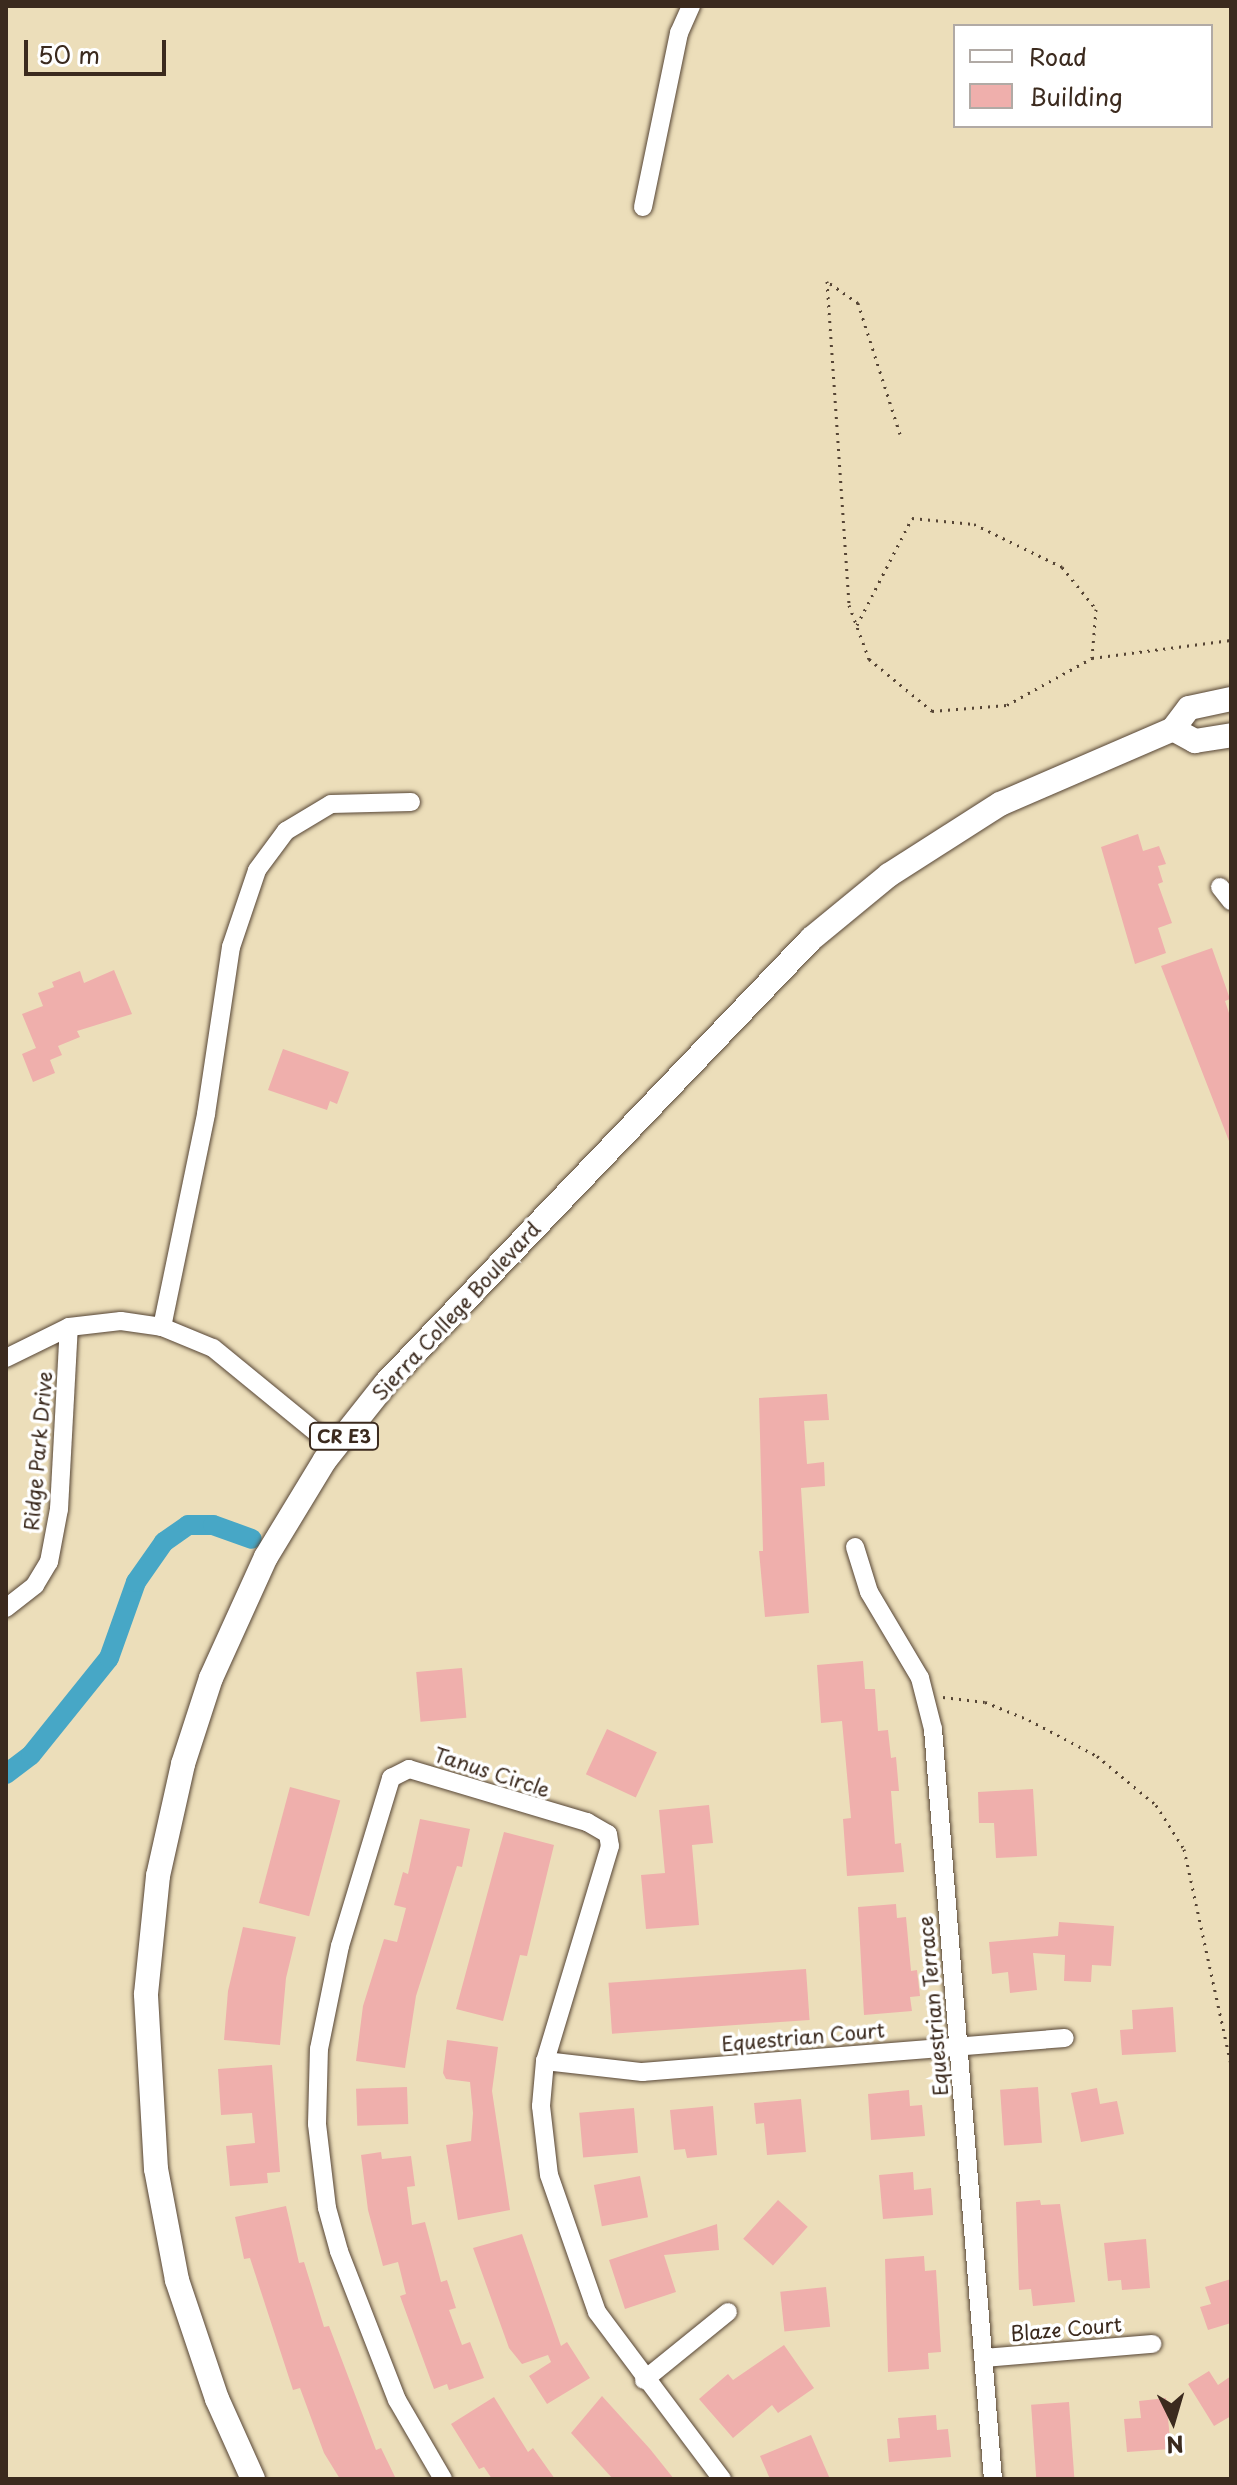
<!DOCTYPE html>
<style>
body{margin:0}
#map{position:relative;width:1237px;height:2485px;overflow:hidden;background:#ecdeba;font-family:"Playpen Sans",sans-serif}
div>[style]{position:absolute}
.canal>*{height:20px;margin:-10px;padding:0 10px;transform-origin:10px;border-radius:10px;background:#47a7c6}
.building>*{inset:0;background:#efafac;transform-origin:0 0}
.path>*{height:3px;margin-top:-1.5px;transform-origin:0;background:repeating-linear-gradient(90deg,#564535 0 2px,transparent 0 8px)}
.roads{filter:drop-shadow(0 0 2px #564535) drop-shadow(0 0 2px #564535)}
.minor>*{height:18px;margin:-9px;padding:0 9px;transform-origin:9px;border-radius:9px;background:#fff}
.major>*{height:24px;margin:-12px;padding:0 12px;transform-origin:12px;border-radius:12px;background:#fff}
span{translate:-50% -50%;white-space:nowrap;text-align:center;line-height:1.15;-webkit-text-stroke:7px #fff;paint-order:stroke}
.shield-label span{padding:2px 6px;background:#fff;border:2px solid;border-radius:6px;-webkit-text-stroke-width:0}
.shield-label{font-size:18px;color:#3b2a1e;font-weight:700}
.street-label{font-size:20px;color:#3b2a1e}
.frame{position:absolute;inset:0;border:8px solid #3b2a1e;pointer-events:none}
.legend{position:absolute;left:953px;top:24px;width:260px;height:104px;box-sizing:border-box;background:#fff;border:2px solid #b1aaa5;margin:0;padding:10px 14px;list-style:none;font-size:24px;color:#3b2a1e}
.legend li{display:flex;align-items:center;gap:16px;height:40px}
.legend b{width:40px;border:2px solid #b1aaa5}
.north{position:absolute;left:1133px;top:2381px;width:80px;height:80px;-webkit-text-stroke:6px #fff;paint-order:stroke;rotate:175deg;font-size:22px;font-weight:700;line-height:32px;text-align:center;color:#3b2a1e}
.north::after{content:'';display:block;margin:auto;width:28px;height:36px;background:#3b2a1e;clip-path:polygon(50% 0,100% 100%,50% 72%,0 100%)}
.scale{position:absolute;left:24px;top:40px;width:142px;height:36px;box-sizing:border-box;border:4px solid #3b2a1e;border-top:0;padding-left:10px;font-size:24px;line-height:28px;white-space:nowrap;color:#3b2a1e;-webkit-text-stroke:6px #fff;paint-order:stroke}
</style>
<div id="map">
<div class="canal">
<i style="left:6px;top:1774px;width:31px;rotate:-37deg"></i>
<i style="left:31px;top:1755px;width:124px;rotate:-51.2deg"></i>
<i style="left:109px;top:1658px;width:81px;rotate:-70.4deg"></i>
<i style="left:136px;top:1582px;width:49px;rotate:-55deg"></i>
<i style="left:164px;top:1542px;width:29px;rotate:-35deg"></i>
<i style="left:188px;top:1525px;width:25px"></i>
<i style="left:213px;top:1525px;width:41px;rotate:19.7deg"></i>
</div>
<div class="building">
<i style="clip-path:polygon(1138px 834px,1143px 851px,1159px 846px,1166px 864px,1158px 866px,1163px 882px,1158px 884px,1172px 923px,1158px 928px,1166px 953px,1135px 964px,1101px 847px)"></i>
<i style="clip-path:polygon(1212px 948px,1230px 999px,1225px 1001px,1231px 1019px,1229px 1141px,1161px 966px)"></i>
<i style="clip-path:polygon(114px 970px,132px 1014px,77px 1031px,80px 1037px,58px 1046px,62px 1055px,50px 1060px,55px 1073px,33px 1082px,22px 1054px,36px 1048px,22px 1014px,43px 1006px,38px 993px,54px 987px,52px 982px,80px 971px,84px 983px)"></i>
<i style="clip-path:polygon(283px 1049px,349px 1072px,337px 1104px,330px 1101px,327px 1110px,268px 1090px)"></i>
<i style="clip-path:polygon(827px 1394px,829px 1420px,804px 1421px,807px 1464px,824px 1462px,825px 1486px,801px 1488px,809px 1613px,765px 1617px,759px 1551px,763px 1551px,759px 1398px)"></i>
<i style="clip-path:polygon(863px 1661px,865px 1689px,875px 1689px,878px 1731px,888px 1730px,891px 1758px,896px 1757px,899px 1791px,891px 1791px,895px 1844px,901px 1843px,904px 1872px,847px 1876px,843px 1819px,851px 1818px,842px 1721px,821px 1723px,817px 1665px)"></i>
<i style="left:462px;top:1668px;width:50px;height:46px;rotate:85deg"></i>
<i style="left:607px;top:1729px;width:55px;height:50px;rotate:25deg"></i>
<i style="left:290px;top:1787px;width:52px;height:120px;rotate:15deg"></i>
<i style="clip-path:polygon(1033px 1789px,1037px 1856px,996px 1858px,994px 1823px,979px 1823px,978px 1792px)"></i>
<i style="clip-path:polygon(709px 1805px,713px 1843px,692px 1845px,699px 1925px,646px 1929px,641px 1875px,665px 1873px,659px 1810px)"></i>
<i style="clip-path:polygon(420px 1819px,470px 1829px,462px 1867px,457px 1866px,416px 1996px,405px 2068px,356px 2061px,363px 2006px,384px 1939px,397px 1942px,406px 1908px,394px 1905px,403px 1872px,408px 1874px)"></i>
<i style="clip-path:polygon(504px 1832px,554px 1845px,527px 1956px,520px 1955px,503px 2021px,456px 2009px)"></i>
<i style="clip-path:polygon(896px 1904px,897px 1918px,906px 1917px,911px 1971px,917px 1970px,920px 1996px,910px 1997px,912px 2011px,864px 2015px,858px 1907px)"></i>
<i style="clip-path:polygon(1059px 1922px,1114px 1926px,1111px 1966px,1092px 1965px,1091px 1982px,1064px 1981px,1065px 1955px,1033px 1953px,1037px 1990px,1010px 1993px,1008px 1972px,992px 1974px,989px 1942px,1058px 1936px)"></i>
<i style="clip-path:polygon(243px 1927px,296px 1937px,286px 1978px,280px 2045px,224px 2040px,228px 1991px)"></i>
<i style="left:806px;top:1969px;width:51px;height:198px;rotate:86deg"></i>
<i style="clip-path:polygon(1173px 2007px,1176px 2052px,1122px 2055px,1120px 2030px,1133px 2029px,1132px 2010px)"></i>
<i style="clip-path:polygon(447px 2040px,498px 2047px,492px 2091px,510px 2210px,458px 2220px,446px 2145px,471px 2141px,473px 2113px,470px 2082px,446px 2079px,443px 2073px)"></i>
<i style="clip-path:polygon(272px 2065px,280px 2172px,267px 2173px,268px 2183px,230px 2186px,226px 2146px,255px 2143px,252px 2113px,221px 2115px,218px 2069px)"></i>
<i style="left:407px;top:2087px;width:37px;height:51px;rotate:88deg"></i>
<i style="left:1038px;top:2087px;width:56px;height:38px;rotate:86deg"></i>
<i style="clip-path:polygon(1097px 2088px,1100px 2104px,1117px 2101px,1124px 2134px,1081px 2142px,1071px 2093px)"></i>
<i style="clip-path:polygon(909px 2090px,910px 2106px,922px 2105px,925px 2136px,871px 2140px,868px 2094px)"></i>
<i style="clip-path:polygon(801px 2099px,806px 2152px,767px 2155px,764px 2123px,756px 2124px,754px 2103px)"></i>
<i style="clip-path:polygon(713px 2106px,717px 2155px,687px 2158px,685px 2149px,674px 2150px,670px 2110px)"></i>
<i style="left:634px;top:2108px;width:45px;height:55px;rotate:85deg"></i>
<i style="clip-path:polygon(381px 2152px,382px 2159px,411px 2156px,415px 2186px,407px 2187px,412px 2225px,425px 2222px,441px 2282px,447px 2280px,456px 2308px,449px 2310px,462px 2345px,470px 2342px,484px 2378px,449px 2390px,447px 2384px,434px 2389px,400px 2296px,406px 2294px,398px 2262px,383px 2266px,368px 2210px,361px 2155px)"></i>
<i style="clip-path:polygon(913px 2172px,914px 2190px,931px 2188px,933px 2215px,883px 2219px,879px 2175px)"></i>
<i style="left:640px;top:2176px;width:42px;height:47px;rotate:79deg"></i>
<i style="left:778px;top:2200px;width:40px;height:52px;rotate:42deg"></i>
<i style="clip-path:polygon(1040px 2200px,1041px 2205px,1060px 2204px,1075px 2302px,1033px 2306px,1031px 2289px,1019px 2290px,1016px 2202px)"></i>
<i style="clip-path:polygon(286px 2206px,299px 2263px,304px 2262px,324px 2327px,329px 2326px,376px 2450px,381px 2448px,396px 2479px,340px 2479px,324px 2453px,300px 2388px,293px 2390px,250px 2258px,244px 2259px,235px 2217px)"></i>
<i style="clip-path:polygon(717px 2224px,719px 2250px,664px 2255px,676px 2292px,625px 2309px,609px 2260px)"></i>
<i style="clip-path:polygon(522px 2234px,561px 2346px,567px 2342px,590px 2378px,547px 2404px,529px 2376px,551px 2362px,548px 2355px,522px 2364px,509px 2348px,473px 2248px)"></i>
<i style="clip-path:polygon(1146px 2239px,1150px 2288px,1122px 2290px,1121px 2280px,1108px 2281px,1104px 2243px)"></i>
<i style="clip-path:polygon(924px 2256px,925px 2271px,936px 2270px,941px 2352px,928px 2353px,929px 2369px,888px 2372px,885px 2259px)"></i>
<i style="clip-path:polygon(1231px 2279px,1231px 2323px,1208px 2330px,1200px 2307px,1211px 2304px,1205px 2287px)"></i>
<i style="left:826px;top:2287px;width:40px;height:46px;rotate:84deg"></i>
<i style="clip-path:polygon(784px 2345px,814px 2388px,778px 2413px,772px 2405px,733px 2438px,699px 2399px,728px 2374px,733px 2380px)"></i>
<i style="clip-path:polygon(1209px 2371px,1218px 2385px,1231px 2376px,1231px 2416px,1214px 2426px,1188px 2384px)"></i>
<i style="clip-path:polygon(602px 2396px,650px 2449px,674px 2479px,613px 2479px,571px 2433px)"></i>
<i style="clip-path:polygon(494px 2397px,528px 2452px,533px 2448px,555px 2479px,492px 2479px,484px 2467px,479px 2469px,451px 2424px)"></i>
<i style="clip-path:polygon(1166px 2398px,1171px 2449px,1127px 2452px,1124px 2419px,1141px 2418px,1139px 2401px)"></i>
<i style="left:1069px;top:2402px;width:77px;height:38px;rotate:86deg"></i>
<i style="clip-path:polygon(936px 2415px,937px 2430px,948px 2429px,951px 2457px,889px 2462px,887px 2439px,900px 2438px,898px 2418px)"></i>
<i style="clip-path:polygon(811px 2435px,830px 2479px,770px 2479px,760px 2456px)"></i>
</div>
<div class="path">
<i style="left:900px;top:434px;width:138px;rotate:-107.8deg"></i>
<i style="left:858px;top:303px;width:38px;rotate:-145deg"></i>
<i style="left:827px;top:281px;width:325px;rotate:86.1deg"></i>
<i style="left:849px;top:605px;width:58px;rotate:69.7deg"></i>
<i style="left:869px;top:659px;width:82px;rotate:39.5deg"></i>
<i style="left:932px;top:711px;width:75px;rotate:-4.6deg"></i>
<i style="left:1007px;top:705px;width:97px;rotate:-28.9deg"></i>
<i style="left:1092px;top:658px;width:140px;rotate:-7.4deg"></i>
<i style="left:857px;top:625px;width:120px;rotate:-62.8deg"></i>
<i style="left:912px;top:518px;width:62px;rotate:5.5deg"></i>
<i style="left:974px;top:524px;width:98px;rotate:26deg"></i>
<i style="left:1062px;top:567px;width:54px;rotate:51deg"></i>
<i style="left:1096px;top:609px;width:49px;rotate:94.7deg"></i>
<i style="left:943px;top:1697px;width:42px;rotate:6.8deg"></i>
<i style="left:985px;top:1702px;width:48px;rotate:22.2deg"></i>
<i style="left:1029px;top:1720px;width:77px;rotate:27.9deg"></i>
<i style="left:1097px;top:1756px;width:77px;rotate:39.7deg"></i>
<i style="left:1156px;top:1805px;width:52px;rotate:57.5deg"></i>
<i style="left:1184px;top:1849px;width:220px;rotate:77.7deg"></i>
</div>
<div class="roads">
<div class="minor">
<i style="left:643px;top:207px;width:178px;rotate:-78.3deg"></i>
<i style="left:679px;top:33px;width:30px;rotate:-66deg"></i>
<i style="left:1220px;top:887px;width:18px;rotate:52deg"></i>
<i style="left:162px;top:1327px;width:217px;rotate:-78.3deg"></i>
<i style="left:206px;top:1114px;width:169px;rotate:-81.5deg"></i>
<i style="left:231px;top:947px;width:81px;rotate:-71.3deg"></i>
<i style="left:257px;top:870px;width:49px;rotate:-53.4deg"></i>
<i style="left:286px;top:831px;width:52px;rotate:-31deg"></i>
<i style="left:331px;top:804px;width:80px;rotate:-1.4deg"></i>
<i style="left:6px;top:1358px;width:70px;rotate:-26.2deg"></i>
<i style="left:69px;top:1327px;width:52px;rotate:-6.6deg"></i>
<i style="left:121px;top:1321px;width:41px;rotate:8.3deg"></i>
<i style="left:162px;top:1327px;width:55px;rotate:22.4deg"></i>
<i style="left:213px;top:1348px;width:158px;rotate:39.3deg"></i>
<i style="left:855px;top:1547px;width:47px;rotate:72.7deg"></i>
<i style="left:869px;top:1592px;width:100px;rotate:59.3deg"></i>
<i style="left:920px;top:1678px;width:53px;rotate:75.7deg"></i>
<i style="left:933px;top:1729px;width:752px;rotate:85.43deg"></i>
<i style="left:6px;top:1608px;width:37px;rotate:-38deg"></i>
<i style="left:35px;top:1585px;width:27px;rotate:-59deg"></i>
<i style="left:49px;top:1562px;width:54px;rotate:-79.3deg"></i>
<i style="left:59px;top:1509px;width:182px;rotate:-86.9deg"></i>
<i style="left:545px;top:2061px;width:98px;rotate:6.5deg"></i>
<i style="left:642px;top:2072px;width:424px;rotate:-4.6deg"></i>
<i style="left:984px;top:2358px;width:169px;rotate:-4.8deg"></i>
<i style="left:644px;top:2380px;width:108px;rotate:-39deg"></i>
<i style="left:443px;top:2479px;width:91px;rotate:-120.2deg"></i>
<i style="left:397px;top:2400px;width:160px;rotate:-111.3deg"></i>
<i style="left:339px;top:2251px;width:45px;rotate:-105.6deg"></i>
<i style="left:327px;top:2208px;width:85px;rotate:-96.8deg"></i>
<i style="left:317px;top:2124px;width:75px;rotate:-88.5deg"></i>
<i style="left:319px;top:2049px;width:105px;rotate:-78.5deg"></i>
<i style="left:340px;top:1946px;width:176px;rotate:-73.1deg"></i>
<i style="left:391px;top:1778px;width:20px;rotate:-27deg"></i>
<i style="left:409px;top:1769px;width:186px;rotate:16.6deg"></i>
<i style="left:587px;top:1822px;width:24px;rotate:30deg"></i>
<i style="left:608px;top:1834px;width:12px;rotate:81deg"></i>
<i style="left:610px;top:1846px;width:225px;rotate:106.8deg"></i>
<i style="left:545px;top:2061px;width:45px;rotate:95.1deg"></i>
<i style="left:541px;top:2106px;width:69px;rotate:83.4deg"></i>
<i style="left:549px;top:2175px;width:145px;rotate:70.7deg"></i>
<i style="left:597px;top:2312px;width:209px;rotate:53.2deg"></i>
</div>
<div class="major">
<i style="left:1173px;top:729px;width:25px;rotate:29deg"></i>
<i style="left:1195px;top:741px;width:36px;rotate:-9deg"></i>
<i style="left:253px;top:2479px;width:88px;rotate:-114.2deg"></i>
<i style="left:217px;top:2399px;width:126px;rotate:-108.6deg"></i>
<i style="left:177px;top:2280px;width:113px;rotate:-100.7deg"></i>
<i style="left:156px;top:2169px;width:175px;rotate:-93.3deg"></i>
<i style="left:146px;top:1994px;width:119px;rotate:-84.2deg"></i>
<i style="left:158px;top:1876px;width:115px;rotate:-77.4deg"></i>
<i style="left:183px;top:1764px;width:90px;rotate:-72deg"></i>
<i style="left:211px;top:1678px;width:133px;rotate:-65.6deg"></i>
<i style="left:266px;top:1557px;width:114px;rotate:-58.7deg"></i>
<i style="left:325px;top:1460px;width:98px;rotate:-51.6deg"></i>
<i style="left:386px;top:1383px;width:615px;rotate:-46.25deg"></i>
<i style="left:811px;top:939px;width:101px;rotate:-39.4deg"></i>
<i style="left:889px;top:875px;width:132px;rotate:-32.6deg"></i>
<i style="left:1000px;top:804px;width:189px;rotate:-23.4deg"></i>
<i style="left:1173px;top:729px;width:26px;rotate:-53deg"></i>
<i style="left:1189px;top:708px;width:43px;rotate:-12.1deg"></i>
</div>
</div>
<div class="shield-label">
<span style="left:344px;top:1436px">CR E3</span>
</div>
<div class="street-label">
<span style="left:456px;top:1311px;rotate:-47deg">Sierra College Boulevard</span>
<span style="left:38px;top:1451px;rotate:-85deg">Ridge Park Drive</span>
<span style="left:492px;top:1772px;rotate:18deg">Tanus Circle</span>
<span style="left:933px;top:2006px;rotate:-95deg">Equestrian Terrace</span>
<span style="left:803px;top:2037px;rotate:-5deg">Equestrian Court</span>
<span style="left:1066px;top:2329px;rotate:-5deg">Blaze Court</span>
</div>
<div class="frame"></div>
<ul class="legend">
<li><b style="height:10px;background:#fff"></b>Road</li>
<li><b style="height:22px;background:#efafac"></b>Building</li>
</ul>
<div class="north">N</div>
<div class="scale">50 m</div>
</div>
